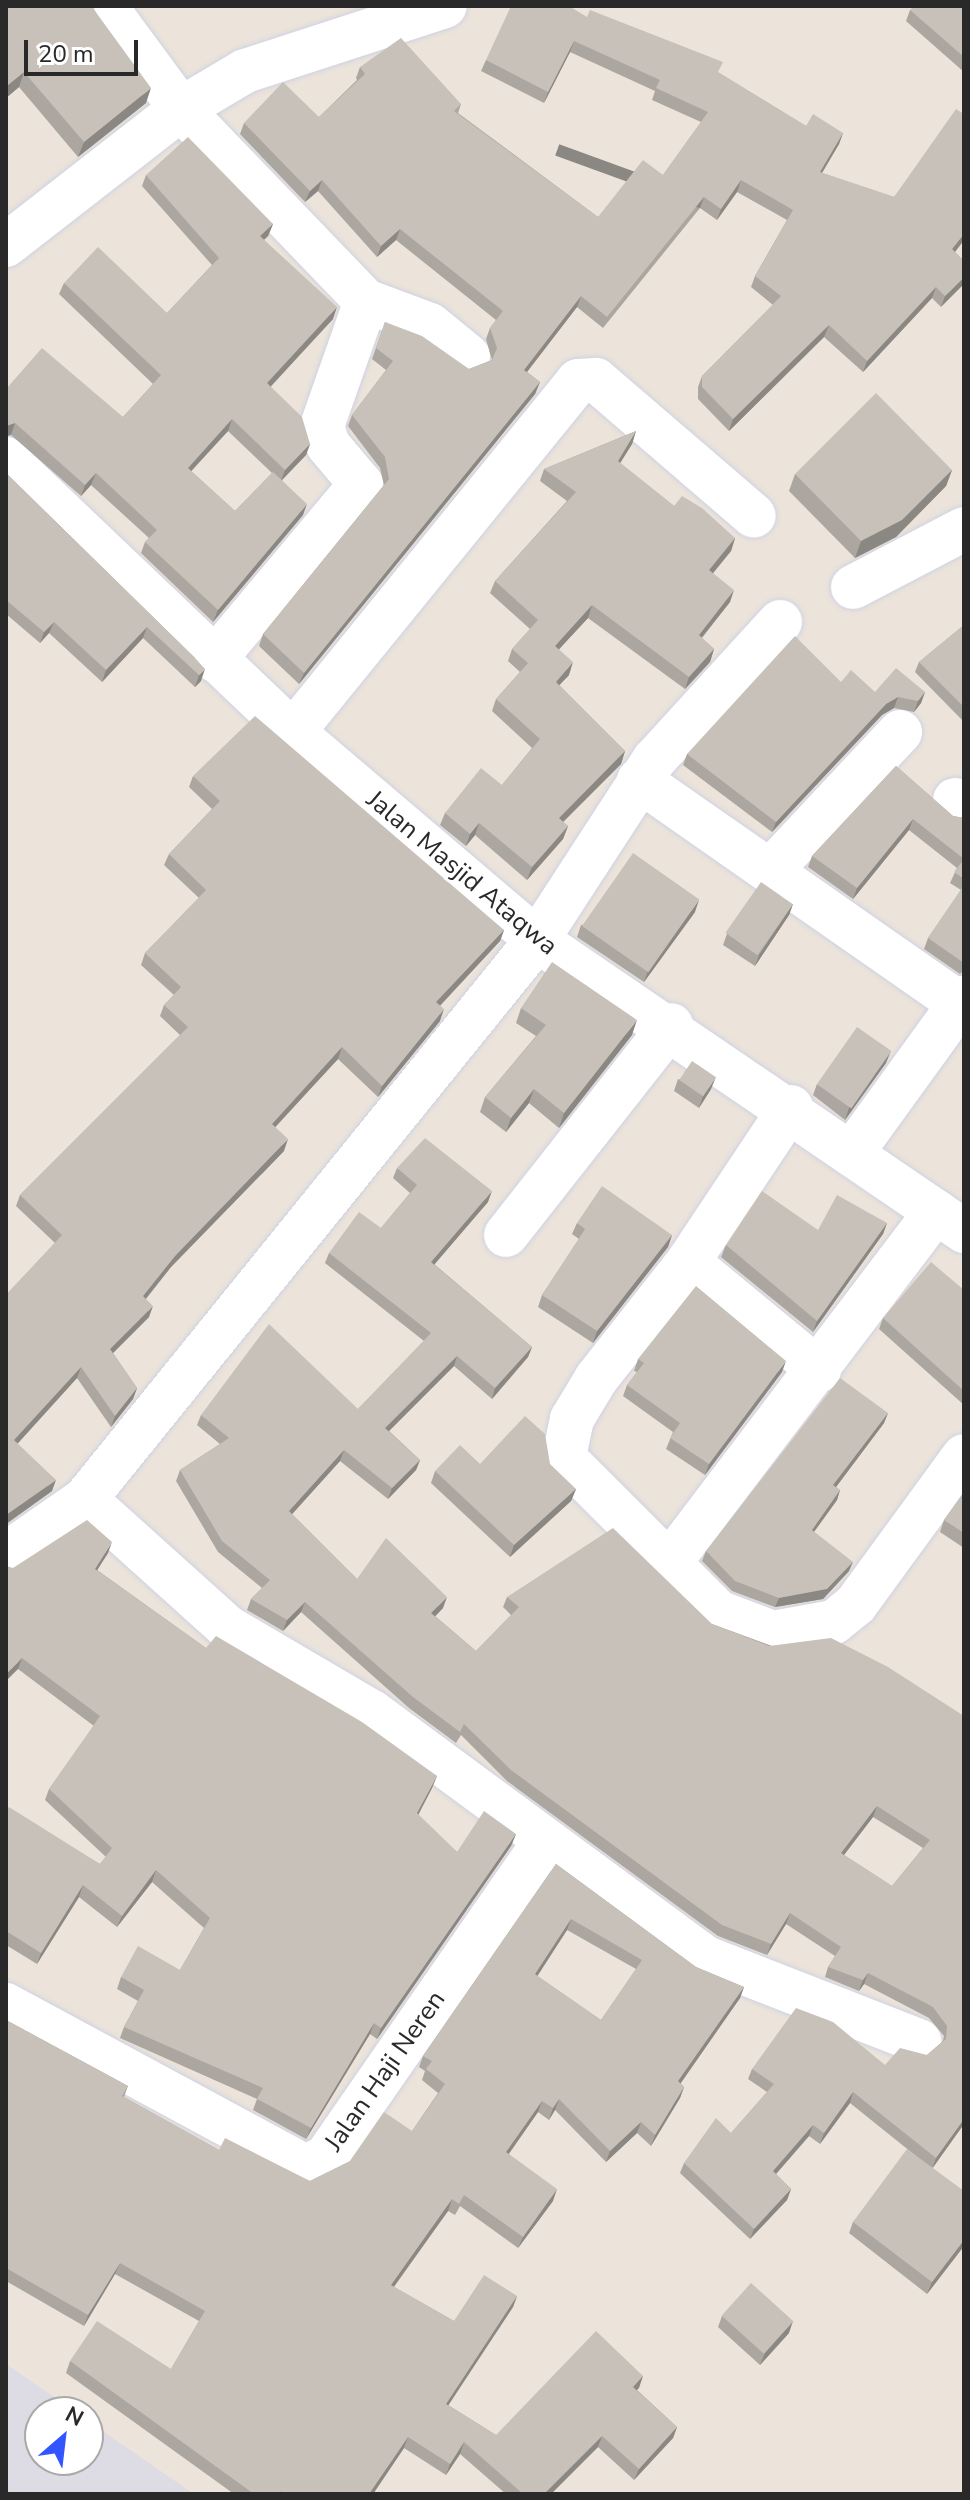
<!DOCTYPE html>
<style>
body{margin:0}
#map{position:relative;width:970px;height:2500px;overflow:hidden;background:#ece4da;font-family:"Nunito Sans",sans-serif}
div>[style]{position:absolute}
.industrial>*{inset:0;background:#dddbe4}
.roads{filter:drop-shadow(0 0 2px #cfd2e3) drop-shadow(0 0 2px #cfd2e3)}
.minor>*{height:44px;margin:-22px;padding:0 22px;transform-origin:22px;border-radius:22px;background:#fff}
.wall>*{inset:0;background:#aba69f}
.shaded-wall>*{inset:0;background:#8b8782;transform-origin:0 0}
.building>*{inset:0;background:#c7c1b9;transform-origin:0 0}
span{translate:-50% -50%;white-space:nowrap;text-align:center;line-height:1.15;-webkit-text-stroke:6px #fff;paint-order:stroke}
.street-label{font-size:26px;color:#292929}
.frame{position:absolute;inset:0;border:8px solid #292929;pointer-events:none}
.north{position:absolute;left:24px;top:2396px;width:80px;height:80px;box-sizing:border-box;background:#fff;border:2px solid #a9a9a9;border-radius:50%;rotate:28deg;font-size:22px;font-weight:700;line-height:32px;text-align:center;color:#292929}
.north::after{content:'';display:block;margin:auto;width:28px;height:36px;background:#35f;clip-path:polygon(50% 0,100% 100%,50% 72%,0 100%)}
.scale{position:absolute;left:24px;top:40px;width:114px;height:36px;box-sizing:border-box;border:4px solid #292929;border-top:0;padding-left:10px;font-size:24px;line-height:28px;white-space:nowrap;color:#292929;-webkit-text-stroke:6px #fff;paint-order:stroke}
</style>
<div id="map">
<div class="industrial">
<i style="clip-path:polygon(6px 2364px,76px 2412px,40px 2412px,40px 2460px,88px 2460px,88px 2421px,194px 2494px,6px 2494px)"></i>
</div>
<div class="roads">
<div class="minor">
<i style="left:105px;top:6px;width:128px;rotate:53.6deg"></i>
<i style="left:181px;top:109px;width:267px;rotate:46.1deg"></i>
<i style="left:366px;top:301px;width:133px;rotate:109.4deg"></i>
<i style="left:322px;top:426px;width:20px;rotate:72deg"></i>
<i style="left:328px;top:445px;width:51px;rotate:49.8deg"></i>
<i style="left:361px;top:484px;width:229px;rotate:129.9deg"></i>
<i style="left:6px;top:245px;width:222px;rotate:-37.9deg"></i>
<i style="left:181px;top:109px;width:74px;rotate:-30.7deg"></i>
<i style="left:245px;top:71px;width:210px;rotate:-18deg"></i>
<i style="left:366px;top:301px;width:68px;rotate:20.6deg"></i>
<i style="left:430px;top:325px;width:49px;rotate:39.2deg"></i>
<i style="left:6px;top:459px;width:396px;rotate:43.6deg"></i>
<i style="left:293px;top:732px;width:321px;rotate:40.4deg"></i>
<i style="left:537px;top:940px;width:517px;rotate:34.27deg"></i>
<i style="left:853px;top:587px;width:125px;rotate:-27.6deg"></i>
<i style="left:293px;top:732px;width:452px;rotate:-50.9deg"></i>
<i style="left:578px;top:381px;width:18px;rotate:-3deg"></i>
<i style="left:596px;top:380px;width:208px;rotate:40.7deg"></i>
<i style="left:639px;top:780px;width:396px;rotate:34.9deg"></i>
<i style="left:955px;top:800px;width:11px;rotate:38deg"></i>
<i style="left:771px;top:870px;width:189px;rotate:-46.9deg"></i>
<i style="left:791px;top:1107px;width:186px;rotate:123.6deg"></i>
<i style="left:688px;top:1262px;width:149px;rotate:128.2deg"></i>
<i style="left:596px;top:1379px;width:47px;rotate:121deg"></i>
<i style="left:572px;top:1419px;width:40px;rotate:102deg"></i>
<i style="left:564px;top:1458px;width:218px;rotate:45deg"></i>
<i style="left:718px;top:1612px;width:59px;rotate:20.9deg"></i>
<i style="left:773px;top:1633px;width:62px;rotate:-10.2deg"></i>
<i style="left:834px;top:1622px;width:28px;rotate:-39deg"></i>
<i style="left:856px;top:1604px;width:183px;rotate:-53.9deg"></i>
<i style="left:851px;top:1154px;width:193px;rotate:-54.1deg"></i>
<i style="left:506px;top:1235px;width:267px;rotate:-51.8deg"></i>
<i style="left:688px;top:1262px;width:170px;rotate:39.5deg"></i>
<i style="left:85px;top:1499px;width:191px;rotate:42deg"></i>
<i style="left:227px;top:1627px;width:168px;rotate:30.4deg"></i>
<i style="left:372px;top:1712px;width:415px;rotate:36.4deg"></i>
<i style="left:706px;top:1958px;width:229px;rotate:21.3deg"></i>
<i style="left:6px;top:1554px;width:96px;rotate:-34.8deg"></i>
<i style="left:85px;top:1499px;width:719px;rotate:-51.04deg"></i>
<i style="left:537px;top:940px;width:215px;rotate:-57deg"></i>
<i style="left:654px;top:760px;width:187px;rotate:-47.6deg"></i>
<i style="left:670px;top:1562px;width:440px;rotate:-52.8deg"></i>
<i style="left:6px;top:2005px;width:341px;rotate:28.4deg"></i>
<i style="left:306px;top:2167px;width:22px;rotate:-27deg"></i>
<i style="left:326px;top:2157px;width:381px;rotate:-55.3deg"></i>
</div>
</div>
<div class="wall">
<i style="clip-path:polygon(6px 6px,95px 11px,146px 103px,78px 157px,19px 87px,6px 98px)"></i>
<i style="clip-path:polygon(964px 6px,964px 72px,906px 21px,910px 10px)"></i>
<i style="clip-path:polygon(587px 17px,719px 73px,806px 126px,843px 133px,839px 144px,822px 173px,894px 197px,964px 114px,964px 240px,955px 252px,964px 261px,941px 307px,932px 298px,863px 372px,824px 337px,729px 431px,698px 399px,698px 387px,702px 376px,773px 305px,751px 287px,755px 276px,787px 220px,737px 192px,717px 220px,700px 208px,603px 328px,577px 307px,527px 372px,540px 382px,535px 394px,299px 684px,259px 646px,263px 634px,384px 485px,380px 468px,348px 426px,352px 415px,386px 370px,372px 359px,385px 322px,469px 369px,492px 360px,486px 339px,490px 328px,496px 320px,396px 240px,377px 257px,318px 191px,305px 202px,240px 134px,244px 123px,319px 117px,357px 80px,356px 78px,360px 67px,461px 104px,458px 113px,598px 217px,663px 175px,701px 122px,652px 100px,655px 91px,570px 52px,544px 103px,481px 71px,486px 60px)"></i>
<i style="clip-path:polygon(evenodd,146px 175px,273px 224px,268px 236px,264px 240px,333px 319px,270px 386px,310px 444px,306px 455px,282px 480px,303px 515px,213px 622px,141px 553px,145px 542px,149px 538px,91px 485px,81px 496px,11px 435px,6px 436px,6px 389px,123px 417px,153px 384px,59px 294px,64px 283px,167px 313px,212px 265px,142px 186px,146px 175px,228px 431px,272px 473px,235px 511px,191px 471px,228px 431px)"></i>
<i style="clip-path:polygon(636px 431px,632px 444px,620px 463px,674px 506px,735px 538px,731px 551px,713px 573px,730px 602px,702px 638px,714px 649px,710px 662px,685px 689px,588px 618px,559px 649px,569px 675px,559px 685px,625px 751px,621px 764px,563px 822px,568px 826px,563px 839px,527px 880px,475px 835px,466px 846px,440px 825px,445px 813px,502px 785px,532px 748px,492px 711px,496px 699px,520px 672px,508px 661px,512px 649px,530px 629px,490px 593px,495px 581px,567px 501px,540px 481px,544px 469px)"></i>
<i style="clip-path:polygon(952px 470px,946px 486px,896px 537px,855px 558px,789px 491px,795px 474px)"></i>
<i style="clip-path:polygon(6px 473px,195px 658px,201px 681px,195px 687px,143px 638px,102px 682px,49px 633px,40px 643px,6px 614px)"></i>
<i style="clip-path:polygon(964px 625px,964px 722px,915px 672px,919px 662px)"></i>
<i style="clip-path:polygon(875px 692px,925px 692px,921px 703px,914px 712px,894px 708px,882px 715px,772px 832px,683px 765px,687px 754px)"></i>
<i style="clip-path:polygon(896px 766px,953px 816px,964px 818px,964px 970px,960px 974px,924px 949px,928px 938px,961px 890px,950px 883px,957px 868px,909px 830px,853px 899px,808px 867px,812px 856px)"></i>
<i style="clip-path:polygon(193px 776px,504px 930px,500px 941px,440px 1006px,440px 1021px,378px 1097px,338px 1059px,275px 1127px,284px 1151px,171px 1267px,146px 1299px,149px 1317px,113px 1353px,137px 1388px,133px 1399px,111px 1427px,77px 1378px,17px 1444px,52px 1491px,6px 1524px,6px 1295px,55px 1243px,16px 1206px,20px 1195px,180px 1035px,160px 1016px,164px 1005px,174px 995px,141px 965px,145px 953px,199px 898px,164px 865px,169px 854px,212px 809px,189px 787px)"></i>
<i style="clip-path:polygon(793px 904px,789px 915px,755px 966px,723px 945px,727px 934px)"></i>
<i style="clip-path:polygon(695px 912px,644px 982px,577px 937px,581px 925px)"></i>
<i style="clip-path:polygon(521px 1008px,632px 1035px,559px 1128px,529px 1103px,506px 1132px,480px 1112px,485px 1097px,536px 1036px,516px 1023px)"></i>
<i style="clip-path:polygon(886px 1063px,845px 1120px,813px 1095px,817px 1084px)"></i>
<i style="clip-path:polygon(678px 1079px,711px 1089px,699px 1108px,674px 1091px)"></i>
<i style="clip-path:polygon(evenodd,397px 1168px,488px 1202px,434px 1264px,532px 1347px,528px 1357px,492px 1399px,454px 1366px,389px 1431px,420px 1460px,416px 1470px,388px 1499px,340px 1461px,292px 1514px,357px 1579px,443px 1608px,435px 1616px,476px 1651px,511px 1615px,503px 1607px,507px 1597px,712px 1624px,964px 1716px,964px 2124px,932px 2168px,964px 2246px,927px 2294px,849px 2233px,853px 2222px,916px 2156px,850px 2103px,820px 2144px,809px 2136px,776px 2174px,791px 2189px,787px 2200px,750px 2239px,680px 2173px,684px 2163px,731px 2133px,767px 2092px,748px 2079px,752px 2069px,885px 2065px,927px 2055px,943px 2041px,944px 2036px,929px 2018px,864px 1984px,859px 1991px,825px 1977px,828px 1967px,835px 1956px,786px 1924px,767px 1955px,718px 1936px,507px 1781px,461px 1735px,456px 1743px,409px 1708px,301px 1612px,283px 1631px,247px 1610px,251px 1599px,262px 1588px,218px 1552px,176px 1481px,180px 1470px,220px 1444px,197px 1425px,201px 1415px,358px 1409px,424px 1341px,325px 1263px,329px 1253px,381px 1228px,410px 1193px,393px 1178px,397px 1168px,873px 1817px,923px 1848px,892px 1886px,844px 1855px,873px 1817px)"></i>
<i style="clip-path:polygon(577px 1223px,672px 1235px,668px 1247px,593px 1343px,538px 1307px,542px 1295px,579px 1239px,572px 1234px)"></i>
<i style="clip-path:polygon(887px 1223px,883px 1234px,813px 1332px,721px 1257px,726px 1245px)"></i>
<i style="clip-path:polygon(964px 1290px,964px 1405px,879px 1329px,883px 1318px)"></i>
<i style="clip-path:polygon(638px 1359px,782px 1372px,705px 1475px,666px 1449px,673px 1432px,623px 1396px,627px 1385px,637px 1372px,634px 1371px)"></i>
<i style="clip-path:polygon(888px 1413px,884px 1423px,836px 1487px,840px 1490px,837px 1500px,814px 1532px,849px 1571px,823px 1599px,775px 1607px,732px 1591px,702px 1561px,706px 1551px)"></i>
<i style="clip-path:polygon(480px 1464px,576px 1489px,571px 1501px,510px 1557px,431px 1483px,435px 1471px)"></i>
<i style="clip-path:polygon(964px 1492px,964px 1548px,940px 1532px,944px 1520px)"></i>
<i style="clip-path:polygon(108px 1553px,97px 1570px,206px 1648px,437px 1776px,432px 1788px,418px 1815px,457px 1852px,516px 1834px,511px 1846px,377px 2039px,370px 2034px,306px 2139px,253px 2110px,257px 2099px,120px 2038px,124px 2027px,138px 2001px,117px 1989px,121px 1977px,180px 1970px,204px 1928px,152px 1882px,117px 1927px,79px 1897px,37px 1964px,6px 1945px,6px 1811px,100px 1864px,106px 1857px,45px 1800px,49px 1789px,94px 1726px,18px 1669px,13px 1568px)"></i>
<i style="clip-path:polygon(evenodd,556px 1864px,696px 1967px,744px 1987px,740px 1998px,680px 2083px,684px 2087px,680px 2098px,651px 2146px,637px 2133px,606px 2162px,555px 2110px,549px 2120px,538px 2112px,509px 2154px,553px 2201px,518px 2248px,460px 2206px,455px 2215px,448px 2211px,394px 2287px,454px 2321px,517px 2296px,513px 2307px,448px 2405px,496px 2435px,643px 2376px,637px 2390px,677px 2427px,673px 2438px,634px 2480px,598px 2447px,551px 2494px,506px 2494px,460px 2454px,446px 2475px,404px 2448px,373px 2494px,234px 2494px,66px 2373px,70px 2361px,171px 2369px,199px 2321px,115px 2274px,84px 2326px,6px 2281px,6px 2020px,128px 2086px,124px 2097px,219px 2150px,310px 2181px,412px 2131px,438px 2093px,422px 2080px,425px 2071px,419px 2067px,423px 2056px,556px 1864px,567px 1930px,636px 1969px,601px 2020px,537px 1976px,567px 1930px)"></i>
<i style="clip-path:polygon(722px 2316px,789px 2333px,760px 2365px,718px 2327px)"></i>
</div>
<div class="shaded-wall">
<i style="clip-path:polygon(574px 41px,570px 52px,544px 103px,548px 92px)"></i>
<i style="clip-path:polygon(24px 72px,19px 87px,6px 98px,6px 91px,8px 85px)"></i>
<i style="clip-path:polygon(151px 88px,146px 103px,78px 157px,84px 142px)"></i>
<i style="clip-path:polygon(843px 133px,839px 144px,816px 183px,820px 172px)"></i>
<i style="clip-path:polygon(322px 180px,318px 191px,305px 202px,310px 191px)"></i>
<i style="clip-path:polygon(741px 180px,737px 192px,717px 220px,721px 209px)"></i>
<i style="left:704px;top:197px;width:12px;height:154px;rotate:110deg"></i>
<i style="clip-path:polygon(273px 224px,268px 236px,256px 247px,260px 236px)"></i>
<i style="clip-path:polygon(400px 229px,396px 240px,377px 257px,381px 246px)"></i>
<i style="clip-path:polygon(964px 234px,964px 240px,948px 261px,952px 249px)"></i>
<i style="clip-path:polygon(964px 277px,964px 284px,941px 307px,945px 296px)"></i>
<i style="clip-path:polygon(936px 287px,932px 298px,863px 372px,867px 361px)"></i>
<i style="clip-path:polygon(581px 296px,577px 307px,520px 381px,524px 370px)"></i>
<i style="clip-path:polygon(337px 307px,333px 319px,263px 395px,267px 383px)"></i>
<i style="clip-path:polygon(829px 325px,824px 337px,729px 431px,733px 419px)"></i>
<i style="clip-path:polygon(540px 382px,535px 394px,299px 684px,304px 673px)"></i>
<i style="clip-path:polygon(232px 419px,228px 431px,184px 479px,188px 468px)"></i>
<i style="clip-path:polygon(15px 423px,11px 435px,6px 436px,6px 426px)"></i>
<i style="clip-path:polygon(636px 431px,632px 444px,614px 473px,618px 461px)"></i>
<i style="clip-path:polygon(310px 444px,306px 455px,281px 481px,285px 470px)"></i>
<i style="clip-path:polygon(952px 470px,946px 486px,896px 537px,855px 558px,861px 541px)"></i>
<i style="clip-path:polygon(96px 473px,91px 485px,81px 496px,85px 485px)"></i>
<i style="clip-path:polygon(307px 504px,303px 515px,213px 622px,218px 610px)"></i>
<i style="clip-path:polygon(735px 538px,731px 551px,705px 583px,709px 570px)"></i>
<i style="clip-path:polygon(734px 590px,730px 602px,694px 647px,699px 635px)"></i>
<i style="clip-path:polygon(592px 605px,588px 618px,551px 658px,555px 646px)"></i>
<i style="clip-path:polygon(54px 622px,49px 633px,40px 643px,44px 632px)"></i>
<i style="clip-path:polygon(147px 627px,143px 638px,102px 682px,106px 670px)"></i>
<i style="clip-path:polygon(714px 649px,710px 662px,685px 689px,689px 677px)"></i>
<i style="clip-path:polygon(573px 662px,569px 675px,551px 694px,556px 682px)"></i>
<i style="clip-path:polygon(205px 669px,201px 681px,195px 687px,199px 675px)"></i>
<i style="clip-path:polygon(925px 692px,921px 703px,914px 712px,918px 701px)"></i>
<i style="clip-path:polygon(898px 697px,894px 708px,882px 715px,772px 832px,776px 822px,886px 704px)"></i>
<i style="clip-path:polygon(625px 751px,621px 764px,554px 831px,559px 818px)"></i>
<i style="clip-path:polygon(913px 819px,909px 830px,853px 899px,857px 888px)"></i>
<i style="clip-path:polygon(479px 823px,475px 835px,466px 846px,470px 834px)"></i>
<i style="clip-path:polygon(568px 826px,563px 839px,527px 880px,532px 867px)"></i>
<i style="clip-path:polygon(699px 900px,695px 912px,644px 982px,648px 971px)"></i>
<i style="clip-path:polygon(793px 904px,789px 915px,755px 966px,759px 955px)"></i>
<i style="clip-path:polygon(504px 930px,500px 941px,432px 1014px,436px 1002px)"></i>
<i style="clip-path:polygon(444px 1009px,440px 1021px,378px 1097px,382px 1086px)"></i>
<i style="clip-path:polygon(637px 1020px,632px 1035px,559px 1128px,564px 1113px)"></i>
<i style="clip-path:polygon(342px 1047px,338px 1059px,268px 1135px,272px 1124px)"></i>
<i style="clip-path:polygon(891px 1051px,886px 1063px,845px 1120px,849px 1108px)"></i>
<i style="clip-path:polygon(716px 1077px,711px 1089px,699px 1108px,703px 1096px)"></i>
<i style="clip-path:polygon(534px 1089px,529px 1103px,506px 1132px,511px 1118px)"></i>
<i style="clip-path:polygon(288px 1139px,284px 1151px,171px 1267px,139px 1307px,143px 1296px,175px 1256px)"></i>
<i style="clip-path:polygon(492px 1191px,488px 1202px,428px 1272px,431px 1262px)"></i>
<i style="clip-path:polygon(887px 1223px,883px 1234px,813px 1332px,817px 1321px)"></i>
<i style="clip-path:polygon(672px 1235px,668px 1247px,593px 1343px,597px 1331px)"></i>
<i style="clip-path:polygon(153px 1306px,149px 1317px,106px 1360px,110px 1349px)"></i>
<i style="clip-path:polygon(532px 1347px,528px 1357px,492px 1399px,495px 1388px)"></i>
<i style="clip-path:polygon(457px 1356px,454px 1366px,381px 1439px,385px 1428px)"></i>
<i style="clip-path:polygon(786px 1361px,782px 1372px,705px 1475px,709px 1464px)"></i>
<i style="clip-path:polygon(81px 1367px,77px 1378px,10px 1452px,14px 1440px)"></i>
<i style="clip-path:polygon(137px 1388px,133px 1399px,111px 1427px,115px 1416px)"></i>
<i style="clip-path:polygon(888px 1413px,884px 1423px,830px 1495px,833px 1485px)"></i>
<i style="clip-path:polygon(344px 1450px,340px 1461px,285px 1522px,289px 1511px)"></i>
<i style="clip-path:polygon(420px 1460px,416px 1470px,388px 1499px,392px 1488px)"></i>
<i style="clip-path:polygon(56px 1480px,52px 1491px,6px 1524px,6px 1515px)"></i>
<i style="clip-path:polygon(576px 1489px,571px 1501px,510px 1557px,514px 1545px)"></i>
<i style="clip-path:polygon(840px 1490px,837px 1500px,808px 1540px,812px 1530px)"></i>
<i style="clip-path:polygon(112px 1542px,108px 1553px,91px 1580px,95px 1569px)"></i>
<i style="clip-path:polygon(853px 1562px,849px 1571px,823px 1599px,775px 1607px,779px 1598px)"></i>
<i style="clip-path:polygon(447px 1597px,443px 1608px,428px 1624px,431px 1613px)"></i>
<i style="clip-path:polygon(305px 1602px,301px 1612px,283px 1631px,287px 1620px)"></i>
<i style="clip-path:polygon(22px 1658px,18px 1669px,6px 1681px,6px 1674px)"></i>
<i style="clip-path:polygon(437px 1776px,432px 1788px,413px 1825px,417px 1813px)"></i>
<i style="clip-path:polygon(877px 1806px,873px 1817px,837px 1864px,841px 1853px)"></i>
<i style="clip-path:polygon(516px 1834px,511px 1846px,377px 2039px,381px 2028px)"></i>
<i style="clip-path:polygon(156px 1870px,152px 1882px,117px 1927px,122px 1916px)"></i>
<i style="clip-path:polygon(83px 1885px,79px 1897px,37px 1964px,41px 1953px)"></i>
<i style="clip-path:polygon(790px 1913px,786px 1924px,767px 1955px,771px 1944px)"></i>
<i style="clip-path:polygon(571px 1919px,567px 1930px,531px 1986px,535px 1974px)"></i>
<i style="clip-path:polygon(868px 1973px,864px 1984px,859px 1991px,863px 1980px)"></i>
<i style="clip-path:polygon(744px 1987px,740px 1998px,674px 2093px,678px 2081px)"></i>
<i style="clip-path:polygon(374px 2023px,370px 2034px,306px 2139px,311px 2128px)"></i>
<i style="clip-path:polygon(684px 2087px,680px 2098px,651px 2146px,655px 2135px)"></i>
<i style="clip-path:polygon(853px 2092px,850px 2103px,820px 2144px,824px 2133px)"></i>
<i style="clip-path:polygon(559px 2099px,555px 2110px,549px 2120px,553px 2108px)"></i>
<i style="clip-path:polygon(542px 2101px,538px 2112px,502px 2163px,506px 2152px)"></i>
<i style="clip-path:polygon(964px 2119px,964px 2124px,932px 2169px,936px 2158px)"></i>
<i style="clip-path:polygon(641px 2122px,637px 2133px,606px 2162px,610px 2151px)"></i>
<i style="clip-path:polygon(813px 2125px,809px 2136px,769px 2182px,773px 2171px)"></i>
<i style="clip-path:polygon(557px 2189px,553px 2201px,518px 2248px,523px 2237px)"></i>
<i style="clip-path:polygon(791px 2189px,787px 2200px,750px 2239px,754px 2229px)"></i>
<i style="clip-path:polygon(452px 2199px,448px 2211px,387px 2296px,391px 2285px)"></i>
<i style="clip-path:polygon(964px 2240px,964px 2246px,927px 2294px,932px 2282px)"></i>
<i style="clip-path:polygon(120px 2263px,115px 2274px,84px 2326px,88px 2315px)"></i>
<i style="clip-path:polygon(517px 2296px,513px 2307px,442px 2415px,446px 2404px)"></i>
<i style="clip-path:polygon(793px 2321px,789px 2333px,760px 2365px,765px 2353px)"></i>
<i style="clip-path:polygon(643px 2376px,639px 2388px,629px 2398px,633px 2387px)"></i>
<i style="clip-path:polygon(677px 2427px,673px 2438px,634px 2480px,639px 2469px)"></i>
<i style="clip-path:polygon(602px 2436px,598px 2447px,551px 2494px,544px 2494px)"></i>
<i style="clip-path:polygon(408px 2437px,404px 2448px,373px 2494px,369px 2494px)"></i>
<i style="clip-path:polygon(464px 2442px,460px 2454px,446px 2475px,450px 2464px)"></i>
</div>
<div class="building">
<i style="clip-path:polygon(6px 6px,93px 6px,95px 11px,151px 88px,84px 142px,24px 72px,8px 85px,6px 82px)"></i>
<i style="clip-path:polygon(511px 6px,569px 6px,587px 17px,590px 10px,723px 62px,718px 72px,806px 126px,813px 114px,843px 133px,820px 172px,894px 197px,956px 109px,964px 114px,964px 234px,952px 249px,964px 261px,964px 277px,945px 296px,936px 287px,867px 361px,829px 325px,733px 419px,702px 387px,702px 376px,781px 296px,755px 276px,793px 210px,741px 180px,721px 209px,704px 197px,607px 317px,581px 296px,524px 370px,540px 382px,304px 673px,263px 634px,389px 479px,385px 457px,352px 415px,393px 361px,376px 348px,385px 322px,422px 336px,469px 369px,492px 360px,497px 348px,490px 328px,503px 311px,400px 229px,381px 246px,322px 180px,310px 191px,244px 123px,283px 82px,319px 117px,365px 74px,360px 67px,401px 38px,461px 104px,454px 111px,598px 217px,643px 160px,663px 175px,708px 112px,656px 88px,660px 80px,574px 41px,548px 92px,486px 60px)"></i>
<i style="clip-path:polygon(914px 6px,964px 6px,964px 57px,910px 10px)"></i>
<i style="clip-path:polygon(188px 137px,273px 224px,260px 236px,337px 307px,267px 383px,302px 417px,310px 444px,285px 470px,232px 419px,188px 468px,235px 511px,273px 472px,307px 504px,218px 610px,145px 542px,157px 530px,96px 473px,85px 485px,15px 423px,6px 426px,6px 389px,42px 348px,123px 417px,161px 375px,64px 283px,98px 247px,167px 313px,219px 258px,146px 175px)"></i>
<i style="clip-path:polygon(876px 393px,952px 470px,902px 520px,861px 541px,795px 474px)"></i>
<i style="clip-path:polygon(636px 431px,618px 461px,674px 506px,682px 496px,702px 508px,735px 538px,709px 570px,734px 590px,699px 635px,714px 649px,689px 677px,592px 605px,555px 646px,573px 662px,556px 682px,625px 751px,559px 818px,568px 826px,532px 867px,479px 823px,470px 834px,445px 813px,481px 768px,502px 785px,540px 739px,496px 699px,528px 663px,512px 649px,538px 620px,495px 581px,576px 492px,544px 469px)"></i>
<i style="clip-path:polygon(6px 473px,195px 658px,205px 669px,199px 675px,147px 627px,106px 670px,54px 622px,44px 632px,6px 600px)"></i>
<i style="clip-path:polygon(964px 625px,964px 707px,919px 662px)"></i>
<i style="clip-path:polygon(795px 636px,841px 682px,851px 670px,875px 692px,896px 668px,925px 692px,918px 701px,898px 697px,886px 704px,776px 822px,687px 754px)"></i>
<i style="clip-path:polygon(255px 716px,504px 930px,436px 1002px,444px 1009px,382px 1086px,342px 1047px,272px 1124px,288px 1139px,175px 1256px,143px 1296px,153px 1306px,110px 1349px,137px 1388px,115px 1416px,81px 1367px,14px 1440px,56px 1480px,6px 1515px,6px 1295px,62px 1235px,20px 1195px,188px 1027px,164px 1005px,181px 987px,145px 953px,206px 890px,169px 854px,220px 801px,193px 776px)"></i>
<i style="clip-path:polygon(896px 766px,953px 816px,964px 818px,964px 879px,954px 872px,964px 859px,913px 819px,857px 888px,812px 856px)"></i>
<i style="left:633px;top:853px;width:81px;height:89px;rotate:35deg"></i>
<i style="left:761px;top:882px;width:39px;height:62px;rotate:35deg"></i>
<i style="clip-path:polygon(964px 885px,964px 963px,928px 938px)"></i>
<i style="clip-path:polygon(552px 962px,637px 1020px,564px 1113px,534px 1089px,511px 1118px,485px 1097px,546px 1025px,521px 1008px)"></i>
<i style="left:857px;top:1027px;width:42px;height:70px;rotate:35deg"></i>
<i style="left:692px;top:1061px;width:29px;height:23px;rotate:34deg"></i>
<i style="clip-path:polygon(evenodd,425px 1138px,492px 1191px,431px 1262px,532px 1347px,495px 1388px,457px 1356px,385px 1428px,420px 1460px,392px 1488px,344px 1450px,289px 1511px,357px 1579px,386px 1538px,447px 1597px,431px 1613px,476px 1651px,519px 1607px,507px 1597px,613px 1528px,712px 1624px,769px 1646px,831px 1638px,888px 1667px,964px 1716px,964px 2119px,936px 2158px,853px 2092px,824px 2133px,813px 2125px,773px 2171px,791px 2189px,754px 2229px,684px 2163px,716px 2118px,731px 2133px,774px 2084px,752px 2069px,796px 2008px,833px 2022px,885px 2065px,900px 2048px,927px 2055px,946px 2039px,947px 2026px,933px 2007px,868px 1973px,863px 1980px,828px 1967px,841px 1947px,790px 1913px,771px 1944px,722px 1925px,511px 1770px,464px 1724px,460px 1732px,413px 1697px,305px 1602px,287px 1620px,251px 1599px,270px 1580px,222px 1541px,180px 1470px,229px 1438px,201px 1415px,269px 1324px,358px 1409px,431px 1333px,329px 1253px,359px 1212px,381px 1228px,417px 1185px,397px 1168px,425px 1138px,877px 1806px,930px 1840px,892px 1886px,841px 1853px,877px 1806px)"></i>
<i style="clip-path:polygon(602px 1186px,672px 1235px,597px 1331px,542px 1295px,585px 1229px,577px 1223px)"></i>
<i style="clip-path:polygon(762px 1191px,818px 1230px,837px 1195px,887px 1223px,817px 1321px,726px 1245px)"></i>
<i style="clip-path:polygon(931px 1262px,964px 1290px,964px 1391px,883px 1318px)"></i>
<i style="clip-path:polygon(696px 1286px,786px 1361px,709px 1464px,670px 1438px,680px 1423px,627px 1385px,644px 1363px,638px 1359px)"></i>
<i style="clip-path:polygon(840px 1378px,888px 1413px,833px 1485px,840px 1490px,812px 1530px,853px 1562px,827px 1589px,779px 1598px,735px 1581px,706px 1551px)"></i>
<i style="clip-path:polygon(525px 1416px,545px 1434px,550px 1464px,576px 1489px,514px 1545px,435px 1471px,460px 1445px,480px 1464px)"></i>
<i style="clip-path:polygon(964px 1492px,964px 1533px,944px 1520px)"></i>
<i style="clip-path:polygon(87px 1520px,112px 1542px,95px 1569px,206px 1648px,216px 1636px,362px 1722px,437px 1776px,417px 1813px,457px 1852px,484px 1811px,516px 1834px,381px 2028px,374px 2023px,311px 2128px,257px 2099px,263px 2088px,124px 2027px,144px 1990px,121px 1977px,138px 1946px,180px 1970px,210px 1918px,156px 1870px,122px 1916px,83px 1885px,41px 1953px,6px 1931px,6px 1811px,9px 1807px,100px 1864px,112px 1848px,49px 1789px,100px 1716px,22px 1658px,6px 1674px,6px 1566px,13px 1568px)"></i>
<i style="clip-path:polygon(evenodd,556px 1864px,696px 1967px,744px 1987px,678px 2081px,684px 2087px,655px 2135px,641px 2122px,610px 2151px,559px 2099px,553px 2108px,542px 2101px,506px 2152px,557px 2189px,523px 2237px,464px 2195px,459px 2204px,452px 2199px,391px 2285px,454px 2321px,484px 2275px,517px 2296px,446px 2404px,496px 2435px,596px 2331px,643px 2376px,633px 2387px,677px 2427px,639px 2469px,602px 2436px,544px 2494px,523px 2494px,464px 2442px,450px 2464px,408px 2437px,369px 2494px,284px 2494px,281px 2491px,279px 2494px,254px 2494px,70px 2361px,97px 2321px,171px 2369px,205px 2311px,120px 2263px,88px 2315px,6px 2268px,6px 2020px,128px 2086px,122px 2096px,219px 2150px,225px 2138px,310px 2181px,350px 2161px,384px 2112px,412px 2131px,445px 2084px,426px 2069px,432px 2061px,423px 2056px,556px 1864px,571px 1919px,642px 1960px,601px 2020px,535px 1974px,571px 1919px)"></i>
<i style="clip-path:polygon(907px 2149px,964px 2191px,964px 2240px,932px 2282px,853px 2222px)"></i>
<i style="left:751px;top:2283px;width:57px;height:44px;rotate:42deg"></i>
</div>
<div class="street-label">
<span style="left:462px;top:873px;rotate:40deg">Jalan Masjid Ataqwa</span>
<span style="left:385px;top:2071px;rotate:-55deg">Jalan Haji Neren</span>
</div>
<div class="frame"></div>
<div class="north">N</div>
<div class="scale">20 m</div>
</div>
